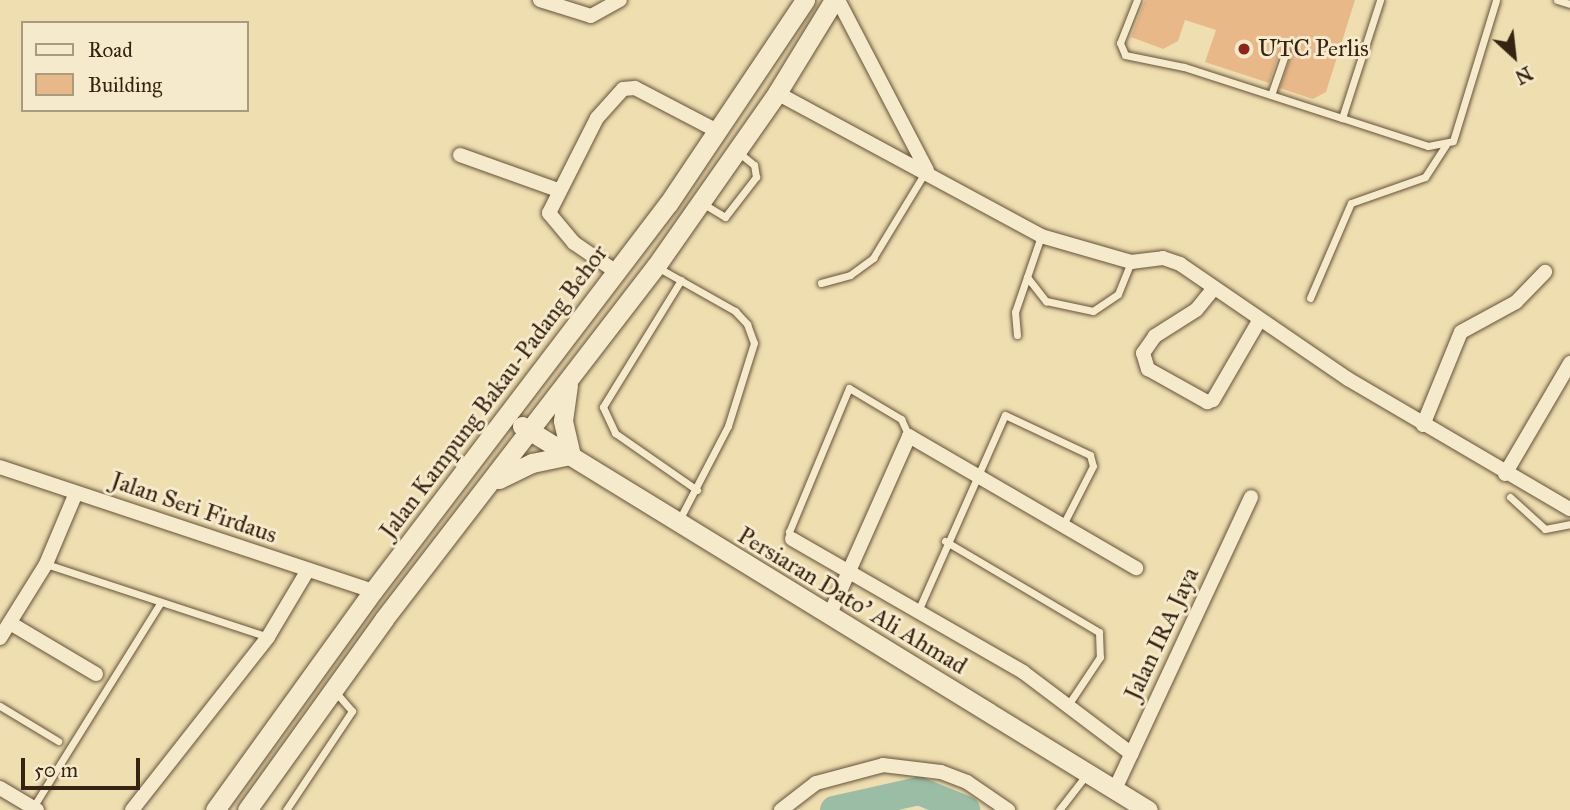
<!DOCTYPE html>
<style>
body{margin:0}
#map{position:relative;width:1570px;height:810px;overflow:hidden;background:#efdeb0;font-family:"IM FELL Great Primer",serif}
div>[style]{position:absolute}
.river>*{height:28px;margin:-14px;padding:0 14px;transform-origin:14px;border-radius:14px;background:#9bbda6}
.building>*{inset:0;background:#e8b889}
.roads{filter:drop-shadow(0 0 2px #65523a) drop-shadow(0 0 2px #65523a)}
.lane>*{height:7px;margin:-3.5px;padding:0 3.5px;transform-origin:3.5px;border-radius:3.5px;background:#f5eacc}
.street>*{height:14px;margin:-7px;padding:0 7px;transform-origin:7px;border-radius:7px;background:#f5eacc}
.secondary>*{height:19px;margin:-9.5px;padding:0 9.5px;transform-origin:9.5px;border-radius:9.5px;background:#f5eacc}
.dots>*{width:19px;height:19px;translate:-50% -50%;box-sizing:border-box;border:4px solid #f5eacc;border-radius:50%}
span{translate:-50% -50%;white-space:nowrap;text-align:center;line-height:1.15;-webkit-text-stroke:6px #f5eacc;paint-order:stroke}
.poi-label{font-size:24px;color:#372313}
.left{translate:0 -50%;text-align:left}
.street-label{font-size:24px;color:#372313}
.legend{position:absolute;left:21px;top:21px;width:228px;height:91px;box-sizing:border-box;background:#f5eacc;border:2px solid #a99a82;margin:0;padding:9px 12px;list-style:none;font-size:21px;color:#372313}
.legend li{display:flex;align-items:center;gap:14px;height:35px}
.legend b{width:35px;border:2px solid #a99a82}
.north{position:absolute;left:1479px;top:21px;width:70px;height:70px;-webkit-text-stroke:5px #f5eacc;paint-order:stroke;rotate:153deg;font-size:19px;font-weight:700;line-height:28px;text-align:center;color:#372313}
.north::after{content:'';display:block;margin:auto;width:24px;height:32px;background:#372313;clip-path:polygon(50% 0,100% 100%,50% 72%,0 100%)}
.scale{position:absolute;left:21px;top:758px;width:119px;height:32px;box-sizing:border-box;border:4px solid #372313;border-top:0;padding-left:9px;font-size:21px;line-height:24px;white-space:nowrap;color:#372313;-webkit-text-stroke:5px #f5eacc;paint-order:stroke}
</style>
<div id="map">
<div class="river">
<i style="left:834px;top:810px;width:87px;rotate:-12.6deg"></i>
<i style="left:919px;top:791px;width:51px;rotate:22deg"></i>
</div>
<div class="building">
<i style="clip-path:polygon(1145px 0,1355px 0,1326px 92px,1313px 99px,1280px 88px,1292px 53px,1287px 46px,1280px 50px,1269px 83px,1205px 62px,1216px 30px,1185px 20px,1178px 41px,1163px 49px,1131px 37px)"></i>
</div>
<div class="roads">
<div class="lane">
<i style="left:1137px;top:0;width:46px;rotate:111.6deg"></i>
<i style="left:1120px;top:43px;width:13px;rotate:67deg"></i>
<i style="left:1125px;top:55px;width:60px;rotate:11.5deg"></i>
<i style="left:1184px;top:67px;width:166px;rotate:17.9deg"></i>
<i style="left:1342px;top:118px;width:124px;rotate:-72.1deg"></i>
<i style="left:1557px;top:0;width:14px;rotate:17deg"></i>
<i style="left:1271px;top:95px;width:46px;rotate:-70.8deg"></i>
<i style="left:1342px;top:118px;width:90px;rotate:18deg"></i>
<i style="left:1428px;top:146px;width:25px;rotate:-11deg"></i>
<i style="left:1453px;top:141px;width:147px;rotate:-73deg"></i>
<i style="left:702px;top:203px;width:27px;rotate:31deg"></i>
<i style="left:725px;top:217px;width:51px;rotate:-52.2deg"></i>
<i style="left:756px;top:177px;width:12px;rotate:-99deg"></i>
<i style="left:754px;top:165px;width:21px;rotate:-141deg"></i>
<i style="left:657px;top:267px;width:90px;rotate:29.4deg"></i>
<i style="left:735px;top:311px;width:18px;rotate:47deg"></i>
<i style="left:747px;top:324px;width:20px;rotate:70deg"></i>
<i style="left:754px;top:343px;width:87px;rotate:107.4deg"></i>
<i style="left:728px;top:426px;width:106px;rotate:117.5deg"></i>
<i style="left:1027px;top:277px;width:31px;rotate:52deg"></i>
<i style="left:1046px;top:301px;width:48px;rotate:12deg"></i>
<i style="left:1093px;top:311px;width:30px;rotate:-34deg"></i>
<i style="left:1118px;top:294px;width:35px;rotate:-68deg"></i>
<i style="left:681px;top:280px;width:149px;rotate:121.6deg"></i>
<i style="left:603px;top:407px;width:29px;rotate:65deg"></i>
<i style="left:615px;top:433px;width:100px;rotate:34.8deg"></i>
<i style="left:821px;top:283px;width:30px;rotate:-15deg"></i>
<i style="left:850px;top:275px;width:29px;rotate:-36deg"></i>
<i style="left:873px;top:258px;width:98px;rotate:-58.7deg"></i>
<i style="left:1310px;top:298px;width:103px;rotate:-66.7deg"></i>
<i style="left:1351px;top:203px;width:78px;rotate:-19.4deg"></i>
<i style="left:1425px;top:177px;width:38px;rotate:-57deg"></i>
<i style="left:1017px;top:335px;width:23px;rotate:-95deg"></i>
<i style="left:1015px;top:312px;width:80px;rotate:-71.1deg"></i>
<i style="left:1510px;top:497px;width:47px;rotate:42.4deg"></i>
<i style="left:1545px;top:529px;width:25px;rotate:-11deg"></i>
<i style="left:792px;top:539px;width:8px;rotate:-113deg"></i>
<i style="left:789px;top:532px;width:156px;rotate:-67.4deg"></i>
<i style="left:849px;top:388px;width:61px;rotate:30.8deg"></i>
<i style="left:901px;top:419px;width:19px;rotate:65deg"></i>
<i style="left:945px;top:541px;width:179px;rotate:30.6deg"></i>
<i style="left:1099px;top:632px;width:25px;rotate:88deg"></i>
<i style="left:1100px;top:657px;width:58px;rotate:123.7deg"></i>
<i style="left:46px;top:564px;width:234px;rotate:18.2deg"></i>
<i style="left:918px;top:611px;width:214px;rotate:-66.1deg"></i>
<i style="left:1005px;top:415px;width:94px;rotate:25.2deg"></i>
<i style="left:1090px;top:455px;width:11px;rotate:75deg"></i>
<i style="left:1093px;top:466px;width:64px;rotate:117deg"></i>
<i style="left:0;top:706px;width:68px;rotate:31.1deg"></i>
<i style="left:32px;top:809px;width:244px;rotate:-58.1deg"></i>
<i style="left:286px;top:810px;width:119px;rotate:-56.3deg"></i>
<i style="left:352px;top:711px;width:28px;rotate:-131deg"></i>
<i style="left:1059px;top:810px;width:46px;rotate:-52.1deg"></i>
</div>
<div class="street">
<i style="left:540px;top:0;width:53px;rotate:17.4deg"></i>
<i style="left:591px;top:16px;width:33px;rotate:-29deg"></i>
<i style="left:838px;top:0;width:192px;rotate:62.4deg"></i>
<i style="left:777px;top:93px;width:300px;rotate:28.4deg"></i>
<i style="left:1041px;top:236px;width:94px;rotate:16.1deg"></i>
<i style="left:1131px;top:262px;width:32px;rotate:-7deg"></i>
<i style="left:1163px;top:258px;width:18px;rotate:19deg"></i>
<i style="left:1180px;top:264px;width:204px;rotate:34.4deg"></i>
<i style="left:1348px;top:379px;width:257px;rotate:30.4deg"></i>
<i style="left:460px;top:155px;width:104px;rotate:19.7deg"></i>
<i style="left:615px;top:271px;width:50px;rotate:-145.7deg"></i>
<i style="left:574px;top:243px;width:39px;rotate:-130deg"></i>
<i style="left:549px;top:213px;width:106px;rotate:-63.2deg"></i>
<i style="left:597px;top:118px;width:39px;rotate:-48deg"></i>
<i style="left:623px;top:89px;width:12px;rotate:-5deg"></i>
<i style="left:635px;top:88px;width:95px;rotate:27.6deg"></i>
<i style="left:1214px;top:288px;width:28px;rotate:129deg"></i>
<i style="left:1196px;top:310px;width:49px;rotate:147.6deg"></i>
<i style="left:1155px;top:336px;width:21px;rotate:125deg"></i>
<i style="left:1143px;top:353px;width:17px;rotate:73deg"></i>
<i style="left:1148px;top:369px;width:68px;rotate:29.2deg"></i>
<i style="left:1207px;top:402px;width:6px;rotate:-18deg"></i>
<i style="left:1213px;top:400px;width:91px;rotate:-59.8deg"></i>
<i style="left:1423px;top:425px;width:100px;rotate:-67.8deg"></i>
<i style="left:1461px;top:332px;width:63px;rotate:-28.6deg"></i>
<i style="left:1516px;top:302px;width:42px;rotate:-46deg"></i>
<i style="left:0;top:467px;width:393px;rotate:18.4deg"></i>
<i style="left:1505px;top:474px;width:129px;rotate:-59.6deg"></i>
<i style="left:792px;top:539px;width:267px;rotate:29.9deg"></i>
<i style="left:1023px;top:672px;width:136px;rotate:37deg"></i>
<i style="left:829px;top:616px;width:197px;rotate:-66deg"></i>
<i style="left:909px;top:436px;width:263px;rotate:30.2deg"></i>
<i style="left:10px;top:623px;width:100px;rotate:30.7deg"></i>
<i style="left:0;top:638px;width:87px;rotate:-58.1deg"></i>
<i style="left:46px;top:564px;width:77px;rotate:-67.1deg"></i>
<i style="left:0;top:788px;width:43px;rotate:30.7deg"></i>
<i style="left:1115px;top:789px;width:322px;rotate:-65deg"></i>
<i style="left:132px;top:810px;width:220px;rotate:-51.8deg"></i>
<i style="left:268px;top:637px;width:78px;rotate:-59.2deg"></i>
<i style="left:781px;top:810px;width:44px;rotate:-37.6deg"></i>
<i style="left:816px;top:783px;width:69px;rotate:-15deg"></i>
<i style="left:883px;top:765px;width:58px;rotate:6.9deg"></i>
<i style="left:941px;top:772px;width:28px;rotate:21deg"></i>
<i style="left:967px;top:782px;width:50px;rotate:34.3deg"></i>
</div>
<div class="secondary">
<i style="left:568px;top:385px;width:36px;rotate:98deg"></i>
<i style="left:563px;top:421px;width:35px;rotate:77deg"></i>
<i style="left:522px;top:426px;width:734px;rotate:31.53deg"></i>
<i style="left:499px;top:479px;width:37px;rotate:-26deg"></i>
<i style="left:532px;top:463px;width:40px;rotate:-12deg"></i>
<i style="left:215px;top:810px;width:270px;rotate:-54.2deg"></i>
<i style="left:373px;top:591px;width:487px;rotate:-52.7deg"></i>
<i style="left:668px;top:204px;width:246px;rotate:-56.1deg"></i>
<i style="left:247px;top:810px;width:235px;rotate:-54.3deg"></i>
<i style="left:384px;top:619px;width:446px;rotate:-52.4deg"></i>
<i style="left:656px;top:266px;width:211px;rotate:-55deg"></i>
<i style="left:777px;top:93px;width:109px;rotate:-58.5deg"></i>
</div>
</div>
<div class="dots">
<i style="left:1244px;top:49px;background:#8f2418"></i>
</div>
<div class="poi-label">
<span class="left" style="left:1258px;top:49px">UTC Perlis</span>
</div>
<div class="street-label">
<span style="left:494px;top:392px;rotate:-53deg">Jalan Kampung Bakau-Padang Behor</span>
<span style="left:194px;top:508px;rotate:19deg">Jalan Seri Firdaus</span>
<span style="left:852px;top:601px;rotate:31deg">Persiaran Dato' Ali Ahmad</span>
<span style="left:1162px;top:634px;rotate:-65deg">Jalan IRA Jaya</span>
</div>
<ul class="legend">
<li><b style="height:9px;background:#f5eacc"></b>Road</li>
<li><b style="height:19px;background:#e8b889"></b>Building</li>
</ul>
<div class="north">N</div>
<div class="scale">50 m</div>
</div>
